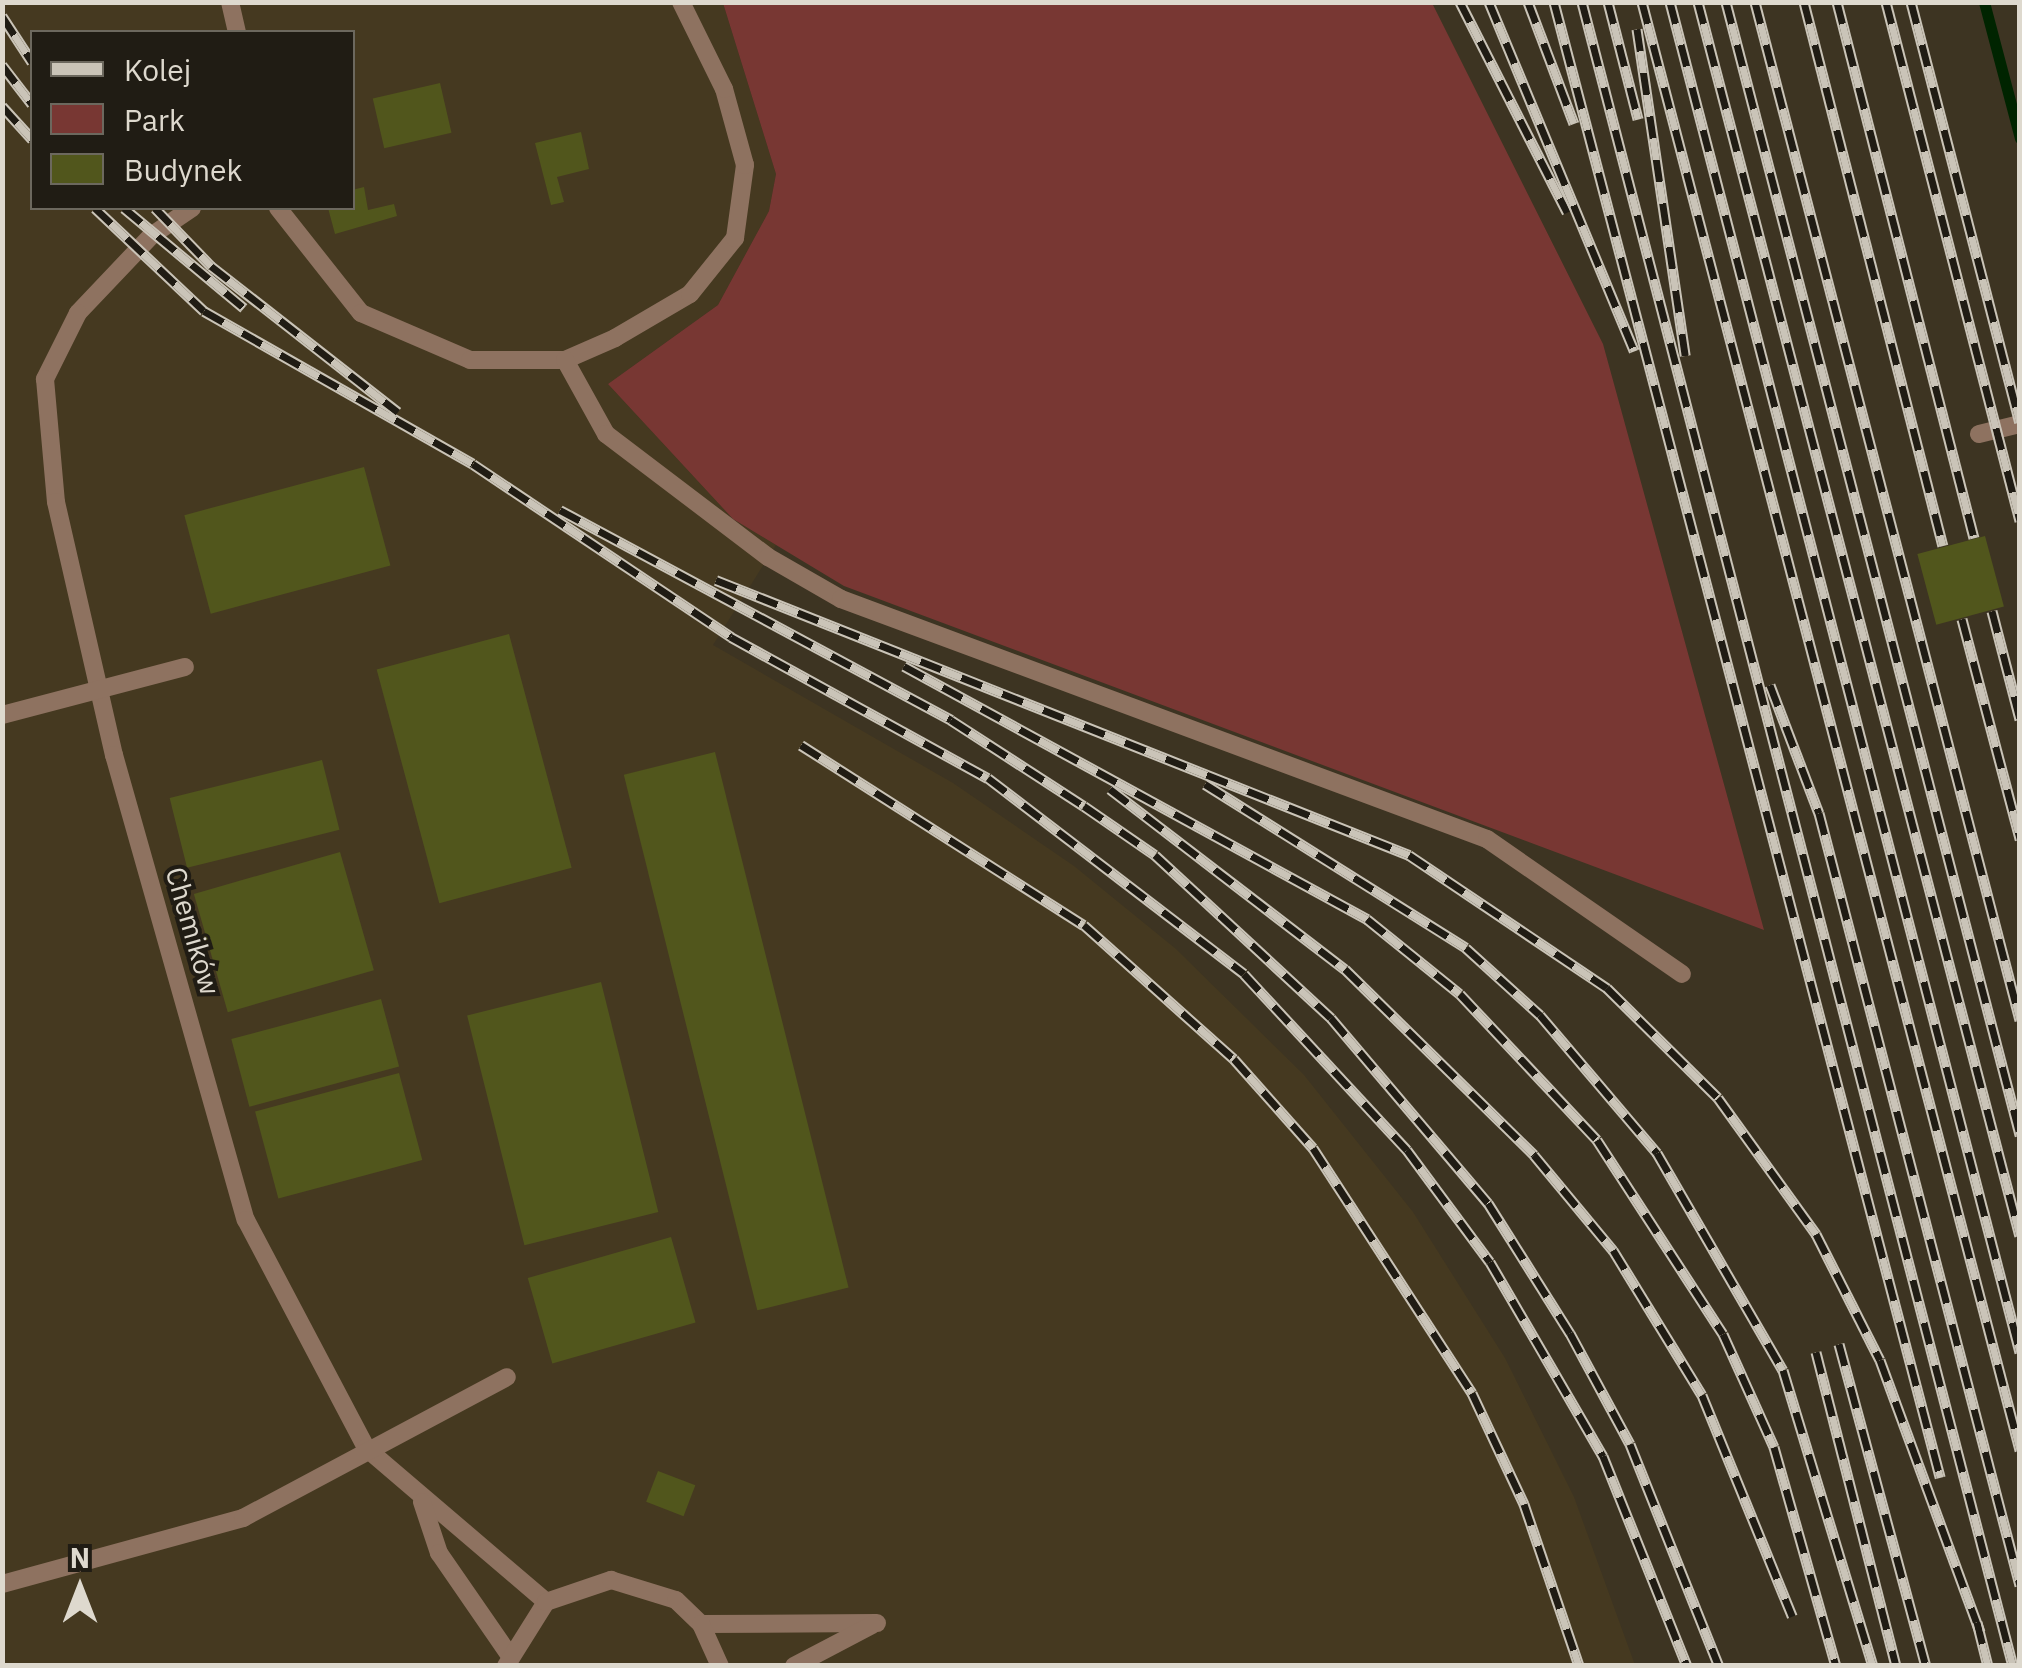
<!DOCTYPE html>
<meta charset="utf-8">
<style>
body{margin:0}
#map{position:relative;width:2022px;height:1668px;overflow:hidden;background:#3d3422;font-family:"IBM Plex Sans",sans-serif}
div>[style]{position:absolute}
.built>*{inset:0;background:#453920}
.green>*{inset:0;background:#783733}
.stream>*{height:11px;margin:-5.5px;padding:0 5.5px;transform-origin:5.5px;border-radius:5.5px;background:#002400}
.building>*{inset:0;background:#51561c;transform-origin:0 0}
.lane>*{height:18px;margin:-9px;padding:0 9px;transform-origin:9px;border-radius:9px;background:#8e7260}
.rail>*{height:11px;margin-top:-5.5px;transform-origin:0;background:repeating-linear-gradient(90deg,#201c14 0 22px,#cac4b8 0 44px);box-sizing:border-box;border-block:2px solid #cac4b8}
span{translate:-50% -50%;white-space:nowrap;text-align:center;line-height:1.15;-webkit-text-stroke:8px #201c14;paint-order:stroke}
.street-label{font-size:28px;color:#ded9ce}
.frame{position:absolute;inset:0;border:5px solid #ded9ce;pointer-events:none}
.legend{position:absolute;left:30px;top:30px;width:325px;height:180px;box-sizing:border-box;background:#201c14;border:2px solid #6c685e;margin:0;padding:12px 18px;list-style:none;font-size:30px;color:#ded9ce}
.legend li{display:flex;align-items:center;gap:20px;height:50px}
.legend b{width:50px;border:2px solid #6c685e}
.north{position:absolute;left:30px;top:1538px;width:100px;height:100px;-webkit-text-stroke:8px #201c14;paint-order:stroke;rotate:0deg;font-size:28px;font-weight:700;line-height:40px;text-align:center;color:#ded9ce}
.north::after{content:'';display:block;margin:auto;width:35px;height:45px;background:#ded9ce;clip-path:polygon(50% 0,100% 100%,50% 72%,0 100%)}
</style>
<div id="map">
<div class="built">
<i style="clip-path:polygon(evenodd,3px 3px,723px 3px,776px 174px,769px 211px,718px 305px,608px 384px,733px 519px,776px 545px,713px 645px,953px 783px,1074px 866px,1176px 949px,1304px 1075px,1413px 1212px,1505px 1358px,1574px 1497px,1635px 1665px,3px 1666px,3px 3px,32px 32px,352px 32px,352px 208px,32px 208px,32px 32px)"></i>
</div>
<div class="green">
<i style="clip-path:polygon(723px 3px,1432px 3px,1603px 344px,1764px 930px,844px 586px,733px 519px,608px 384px,718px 305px,769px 211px,776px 174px)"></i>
</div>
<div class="stream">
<i style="left:1984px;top:2px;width:141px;rotate:75.2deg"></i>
</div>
<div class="building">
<i style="left:440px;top:83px;width:51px;height:69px;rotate:77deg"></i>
<i style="clip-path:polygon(581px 132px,589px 169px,557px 177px,564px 202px,551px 205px,535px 143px)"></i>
<i style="clip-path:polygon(364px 187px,368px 210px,394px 204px,397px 216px,335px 234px,328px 208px,352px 208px,352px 190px)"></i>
<i style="left:364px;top:467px;width:102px;height:186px;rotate:75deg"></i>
<i style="left:1985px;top:536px;width:73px;height:70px;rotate:75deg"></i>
<i style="left:509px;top:634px;width:242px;height:137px;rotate:75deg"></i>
<i style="left:715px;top:752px;width:552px;height:94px;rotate:76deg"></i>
<i style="left:322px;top:760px;width:72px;height:157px;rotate:76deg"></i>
<i style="left:340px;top:852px;width:123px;height:152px;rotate:74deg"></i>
<i style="left:601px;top:982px;width:237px;height:138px;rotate:76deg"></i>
<i style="left:381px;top:999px;width:70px;height:155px;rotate:75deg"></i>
<i style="left:399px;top:1073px;width:90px;height:149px;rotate:75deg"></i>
<i style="left:671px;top:1237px;width:89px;height:149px;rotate:74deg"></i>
<i style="left:658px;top:1471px;width:40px;height:33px;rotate:21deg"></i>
</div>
<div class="lane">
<i style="left:230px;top:2px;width:31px;rotate:77deg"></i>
<i style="left:192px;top:208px;width:50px;rotate:145.7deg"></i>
<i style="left:151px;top:236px;width:106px;rotate:133.5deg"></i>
<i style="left:78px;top:313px;width:74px;rotate:116.6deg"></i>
<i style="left:45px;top:379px;width:123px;rotate:84.9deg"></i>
<i style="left:56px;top:502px;width:260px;rotate:77.1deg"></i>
<i style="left:114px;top:755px;width:483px;rotate:74.2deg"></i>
<i style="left:246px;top:1220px;width:258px;rotate:62.2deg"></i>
<i style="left:366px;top:1448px;width:237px;rotate:40.5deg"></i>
<i style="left:278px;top:208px;width:134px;rotate:51.7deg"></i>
<i style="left:361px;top:313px;width:119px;rotate:23.3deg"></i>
<i style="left:470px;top:360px;width:95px"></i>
<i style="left:565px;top:360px;width:55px;rotate:-23.7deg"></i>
<i style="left:615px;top:338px;width:87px;rotate:-30.4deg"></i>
<i style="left:690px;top:294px;width:72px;rotate:-51.2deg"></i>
<i style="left:735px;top:238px;width:74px;rotate:-82.2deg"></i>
<i style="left:745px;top:165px;width:79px;rotate:-105.4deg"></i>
<i style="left:724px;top:89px;width:97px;rotate:-116.3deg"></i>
<i style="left:565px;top:360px;width:85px;rotate:61deg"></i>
<i style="left:606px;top:434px;width:203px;rotate:37.2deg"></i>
<i style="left:768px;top:557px;width:84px;rotate:29.9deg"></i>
<i style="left:841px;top:599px;width:689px;rotate:20.38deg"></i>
<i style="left:1487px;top:839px;width:237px;rotate:34.7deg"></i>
<i style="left:1979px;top:434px;width:42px;rotate:-13.7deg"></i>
<i style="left:2px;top:715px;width:189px;rotate:-14.7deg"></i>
<i style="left:422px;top:1502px;width:54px;rotate:71.6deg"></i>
<i style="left:439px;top:1553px;width:121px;rotate:55.4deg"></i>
<i style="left:2px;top:1584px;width:250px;rotate:-15.3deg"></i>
<i style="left:243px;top:1518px;width:299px;rotate:-28.1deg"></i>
<i style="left:701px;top:1624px;width:176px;rotate:-0.3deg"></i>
<i style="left:506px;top:1666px;width:75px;rotate:-58deg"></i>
<i style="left:546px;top:1602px;width:69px;rotate:-18.7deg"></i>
<i style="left:611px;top:1580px;width:68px;rotate:17.1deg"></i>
<i style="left:676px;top:1600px;width:35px;rotate:44deg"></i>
<i style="left:701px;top:1624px;width:46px;rotate:65.7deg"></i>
<i style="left:794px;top:1666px;width:88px;rotate:-27.7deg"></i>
</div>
<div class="rail">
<i style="left:1460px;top:2px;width:236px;rotate:63deg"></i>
<i style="left:1489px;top:2px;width:378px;rotate:67.4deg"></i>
<i style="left:1528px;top:2px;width:130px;rotate:69.3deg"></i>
<i style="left:1554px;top:2px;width:1525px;rotate:75.33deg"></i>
<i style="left:1582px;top:2px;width:1719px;rotate:75.48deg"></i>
<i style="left:1608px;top:2px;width:121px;rotate:75.6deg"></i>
<i style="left:1642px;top:2px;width:1497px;rotate:75.37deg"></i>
<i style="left:1670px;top:2px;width:1395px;rotate:75.47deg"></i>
<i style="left:1698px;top:2px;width:1275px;rotate:75.38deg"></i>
<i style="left:1726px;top:2px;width:1171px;rotate:75.45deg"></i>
<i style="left:1755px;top:2px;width:1052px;rotate:75.41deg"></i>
<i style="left:1804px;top:2px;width:561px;rotate:75.67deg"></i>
<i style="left:1837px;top:2px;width:553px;rotate:75.66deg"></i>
<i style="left:1886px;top:2px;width:536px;rotate:75.52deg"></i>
<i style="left:1911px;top:2px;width:434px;rotate:75.5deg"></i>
<i style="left:2px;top:16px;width:55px;rotate:56.9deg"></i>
<i style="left:1637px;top:29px;width:330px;rotate:81.6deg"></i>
<i style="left:2px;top:65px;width:49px;rotate:52.4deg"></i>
<i style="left:2px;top:106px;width:45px;rotate:47.7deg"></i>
<i style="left:95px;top:208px;width:150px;rotate:43.4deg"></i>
<i style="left:204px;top:311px;width:309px;rotate:29.6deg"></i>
<i style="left:473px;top:464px;width:311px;rotate:33.8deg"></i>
<i style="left:731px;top:637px;width:293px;rotate:28.8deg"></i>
<i style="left:988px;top:778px;width:322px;rotate:37.4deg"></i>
<i style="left:1244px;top:974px;width:240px;rotate:47.2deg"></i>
<i style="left:1407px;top:1150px;width:139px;rotate:53.5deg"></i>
<i style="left:1490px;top:1262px;width:225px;rotate:59.8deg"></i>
<i style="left:1603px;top:1456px;width:226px;rotate:68.2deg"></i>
<i style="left:124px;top:208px;width:156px;rotate:39.8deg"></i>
<i style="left:155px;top:208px;width:81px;rotate:46deg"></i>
<i style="left:211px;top:266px;width:237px;rotate:38deg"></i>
<i style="left:560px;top:510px;width:444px;rotate:28.2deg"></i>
<i style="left:951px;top:720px;width:158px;rotate:32.9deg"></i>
<i style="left:1084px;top:806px;width:86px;rotate:34.6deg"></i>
<i style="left:1155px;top:855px;width:240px;rotate:42.8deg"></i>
<i style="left:1331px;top:1018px;width:243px;rotate:49.7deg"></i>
<i style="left:1488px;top:1203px;width:154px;rotate:57.8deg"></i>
<i style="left:1570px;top:1333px;width:126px;rotate:61.6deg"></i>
<i style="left:1630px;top:1444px;width:239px;rotate:68.2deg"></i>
<i style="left:716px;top:580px;width:746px;rotate:21.64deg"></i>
<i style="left:1409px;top:855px;width:239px;rotate:33.9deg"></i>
<i style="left:1607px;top:988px;width:156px;rotate:44.7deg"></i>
<i style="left:1718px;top:1098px;width:168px;rotate:54.2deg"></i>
<i style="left:1816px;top:1234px;width:141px;rotate:63.1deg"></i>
<i style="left:1880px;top:1360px;width:290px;rotate:69.8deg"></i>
<i style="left:1992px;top:611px;width:112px;rotate:75.5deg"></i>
<i style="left:1962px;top:619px;width:228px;rotate:75.2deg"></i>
<i style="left:904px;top:666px;width:528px;rotate:28.65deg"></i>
<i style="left:1367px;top:919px;width:119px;rotate:38.9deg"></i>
<i style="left:1460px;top:994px;width:200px;rotate:46.8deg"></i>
<i style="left:1597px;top:1140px;width:231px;rotate:57deg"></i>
<i style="left:1723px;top:1334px;width:124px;rotate:65.7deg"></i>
<i style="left:1774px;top:1447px;width:228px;rotate:74.2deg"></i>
<i style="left:1770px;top:685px;width:137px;rotate:69.1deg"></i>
<i style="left:1819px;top:813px;width:798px;rotate:75.41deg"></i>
<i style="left:801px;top:745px;width:335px;rotate:32.5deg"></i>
<i style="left:1084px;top:925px;width:201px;rotate:41.8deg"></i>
<i style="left:1234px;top:1059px;width:119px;rotate:48.4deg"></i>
<i style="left:1313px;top:1148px;width:292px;rotate:57deg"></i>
<i style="left:1472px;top:1393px;width:123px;rotate:64.9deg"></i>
<i style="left:1524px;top:1504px;width:171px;rotate:71.2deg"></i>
<i style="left:1205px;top:784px;width:308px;rotate:32.1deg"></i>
<i style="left:1466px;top:948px;width:100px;rotate:42.2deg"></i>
<i style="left:1540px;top:1015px;width:181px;rotate:49.7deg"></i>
<i style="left:1657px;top:1153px;width:251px;rotate:59.9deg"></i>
<i style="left:1783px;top:1370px;width:309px;rotate:73.1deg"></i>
<i style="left:1110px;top:789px;width:296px;rotate:37.5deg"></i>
<i style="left:1345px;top:969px;width:265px;rotate:44.5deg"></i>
<i style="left:1534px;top:1155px;width:124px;rotate:50.3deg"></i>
<i style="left:1613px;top:1250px;width:170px;rotate:58.5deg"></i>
<i style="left:1702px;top:1395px;width:239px;rotate:67.8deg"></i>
<i style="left:1839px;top:1344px;width:334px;rotate:74.9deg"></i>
<i style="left:1816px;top:1352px;width:324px;rotate:75.7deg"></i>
<i style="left:1977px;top:1622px;width:45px;rotate:76deg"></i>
</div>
<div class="street-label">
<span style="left:193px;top:931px;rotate:74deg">Chemików</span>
</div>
<div class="frame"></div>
<ul class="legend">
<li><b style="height:12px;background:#cac4b8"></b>Kolej</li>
<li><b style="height:28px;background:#783733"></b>Park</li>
<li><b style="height:28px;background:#51561c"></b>Budynek</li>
</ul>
<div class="north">N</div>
</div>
